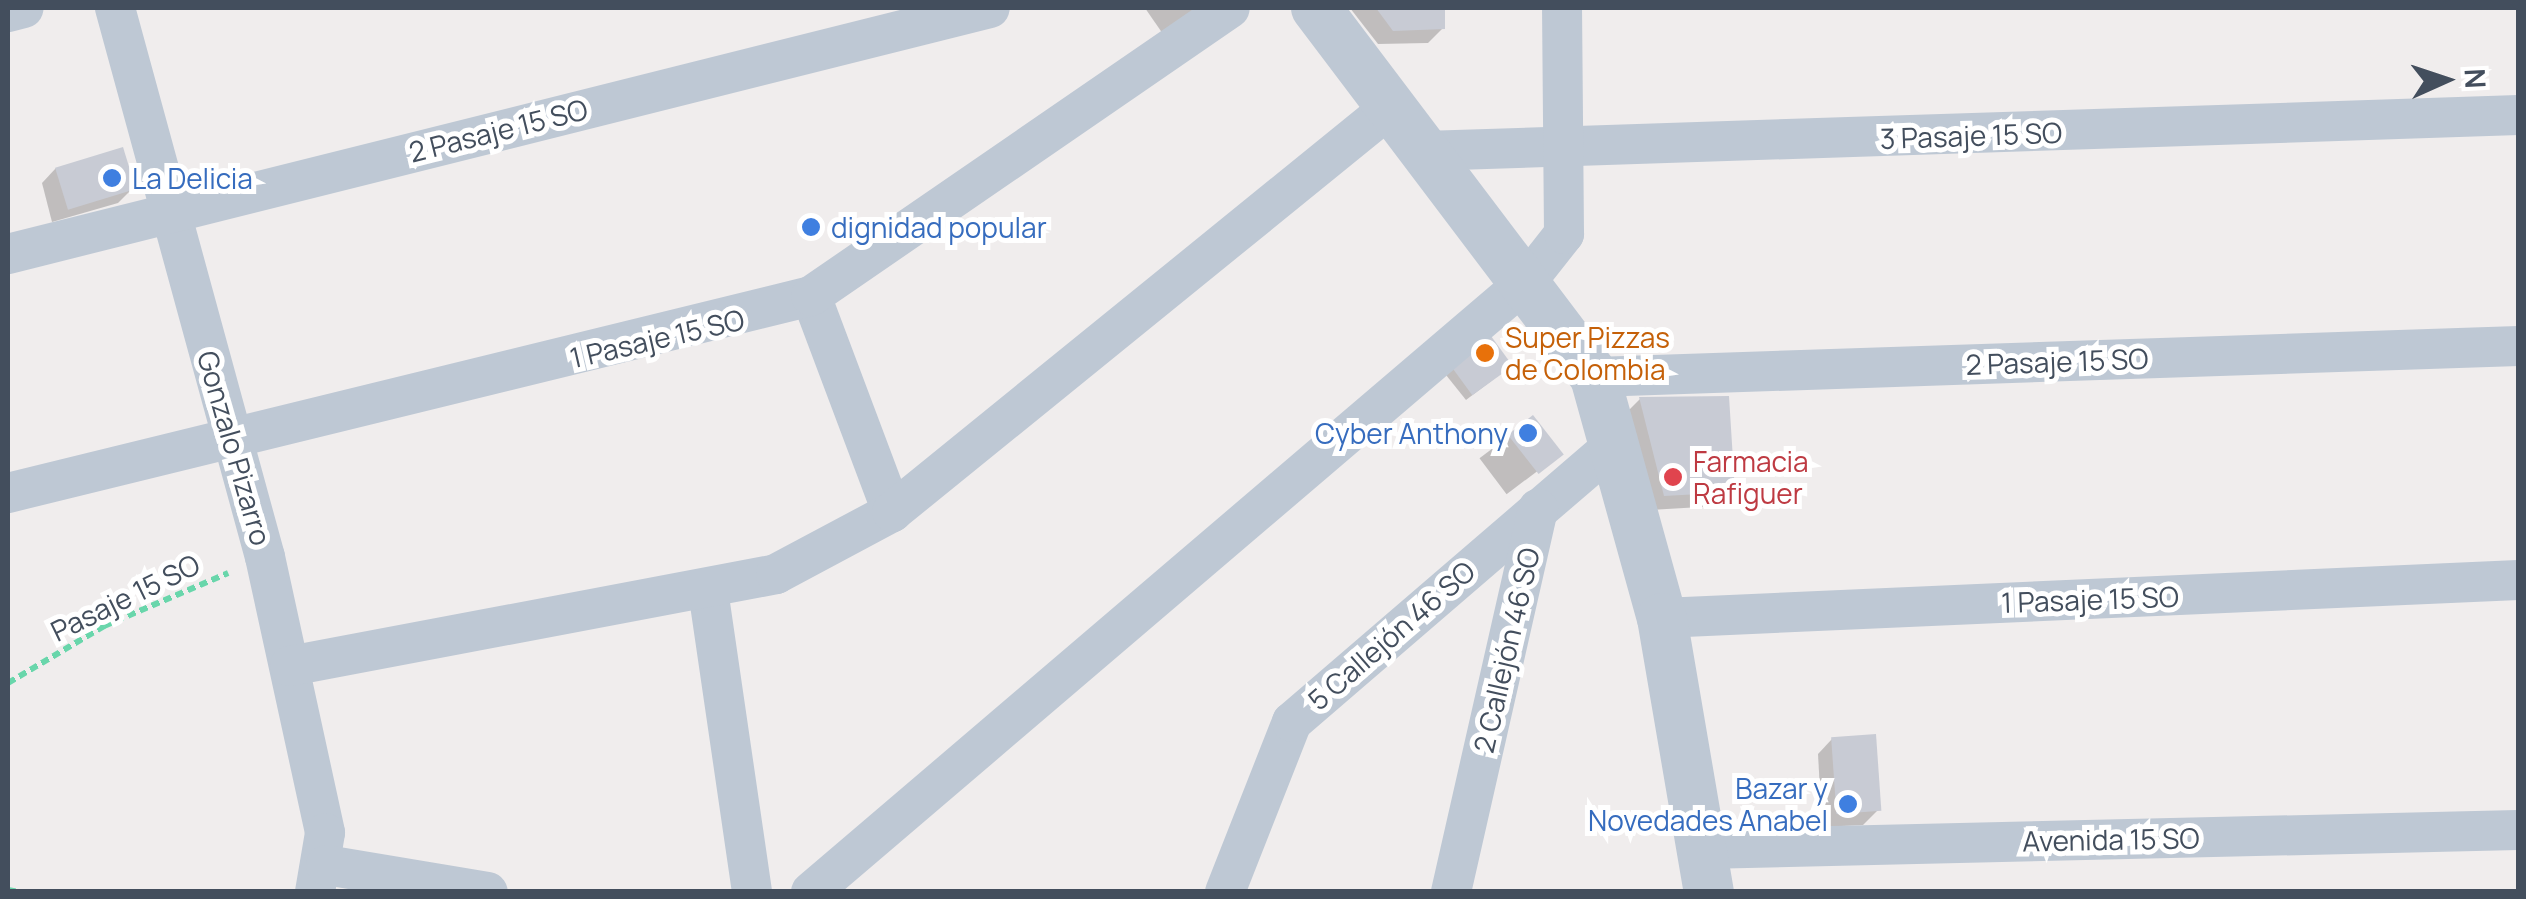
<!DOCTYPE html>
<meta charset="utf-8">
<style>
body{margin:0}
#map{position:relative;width:2526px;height:899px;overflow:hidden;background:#f0eded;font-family:Manrope,sans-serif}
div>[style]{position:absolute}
.shadow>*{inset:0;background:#0003;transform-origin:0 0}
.building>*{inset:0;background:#c8cbd4;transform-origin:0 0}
.path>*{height:6px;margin-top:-3px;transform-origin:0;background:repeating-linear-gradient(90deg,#69d6ab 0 8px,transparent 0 13px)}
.minor>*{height:40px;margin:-20px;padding:0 20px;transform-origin:20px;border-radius:20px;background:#bec8d4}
.tertiary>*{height:50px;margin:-25px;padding:0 25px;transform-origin:25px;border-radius:25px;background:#bec8d4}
.dots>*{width:28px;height:28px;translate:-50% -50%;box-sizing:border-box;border:5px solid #fff;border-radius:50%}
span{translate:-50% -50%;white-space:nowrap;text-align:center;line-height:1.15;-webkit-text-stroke:10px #fff;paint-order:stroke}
.street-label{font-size:28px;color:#434e5d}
.shop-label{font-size:28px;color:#366cbe}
.left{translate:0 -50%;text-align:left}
.right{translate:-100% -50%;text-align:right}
.food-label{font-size:28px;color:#c56008}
.health-label{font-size:28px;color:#be3a42}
.frame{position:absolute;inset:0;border:10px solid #434e5d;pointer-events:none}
.north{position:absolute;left:2396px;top:30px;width:100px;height:100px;-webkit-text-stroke:8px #fff;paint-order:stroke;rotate:87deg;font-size:28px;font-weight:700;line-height:40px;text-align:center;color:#434e5d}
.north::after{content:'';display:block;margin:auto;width:35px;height:45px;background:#434e5d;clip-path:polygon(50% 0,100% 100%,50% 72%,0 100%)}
</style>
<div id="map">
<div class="shadow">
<i style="clip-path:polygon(1145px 8px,1206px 8px,1165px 37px)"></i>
<i style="clip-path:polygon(1350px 8px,1442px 8px,1443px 28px,1428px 43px,1378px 44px)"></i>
<i style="clip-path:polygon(56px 168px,133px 188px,118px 203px,52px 222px,42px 183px)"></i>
<i style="clip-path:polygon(1453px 368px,1503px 372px,1466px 400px,1446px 375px)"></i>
<i style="clip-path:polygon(1640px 399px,1733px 491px,1718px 506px,1650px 510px,1625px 414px)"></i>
<i style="left:1533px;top:418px;width:45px;height:67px;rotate:53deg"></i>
<i style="clip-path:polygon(1832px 739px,1878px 810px,1863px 825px,1822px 827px,1818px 754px)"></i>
</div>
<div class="building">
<i style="clip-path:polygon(1376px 8px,1445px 8px,1445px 29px,1393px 31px)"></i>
<i style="left:123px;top:147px;width:44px;height:71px;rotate:73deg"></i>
<i style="left:1491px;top:336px;width:37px;height:50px;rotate:54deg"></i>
<i style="clip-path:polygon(1729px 396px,1735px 492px,1664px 496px,1639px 397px)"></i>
<i style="left:1533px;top:415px;width:50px;height:32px;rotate:52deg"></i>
<i style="left:1876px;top:734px;width:77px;height:45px;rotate:86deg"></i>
</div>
<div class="path">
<i style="left:8px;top:683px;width:112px;rotate:-30.7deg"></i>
<i style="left:104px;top:626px;width:135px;rotate:-23.1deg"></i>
<i style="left:8px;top:890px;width:11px;rotate:10deg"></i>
</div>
<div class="minor">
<i style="left:115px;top:8px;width:569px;rotate:74.72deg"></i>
<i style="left:265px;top:557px;width:282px;rotate:77.7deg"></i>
<i style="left:325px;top:833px;width:60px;rotate:99.6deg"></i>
<i style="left:8px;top:12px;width:16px;rotate:-14deg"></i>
<i style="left:1424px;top:151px;width:1095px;rotate:-1.88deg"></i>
<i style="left:8px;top:254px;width:1012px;rotate:-14.06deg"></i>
<i style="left:811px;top:296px;width:231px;rotate:69.4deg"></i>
<i style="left:1595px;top:377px;width:924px;rotate:-1.92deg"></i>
<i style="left:8px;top:493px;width:827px;rotate:-13.78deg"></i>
<i style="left:811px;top:296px;width:508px;rotate:-34.5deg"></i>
<i style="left:708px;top:590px;width:305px;rotate:81.7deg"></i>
<i style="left:1662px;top:618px;width:857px;rotate:-2.54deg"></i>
<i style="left:290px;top:666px;width:495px;rotate:-10.7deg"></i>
<i style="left:776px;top:574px;width:132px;rotate:-28.1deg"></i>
<i style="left:892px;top:512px;width:643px;rotate:-39.06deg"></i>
<i style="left:1704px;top:849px;width:814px;rotate:-1.34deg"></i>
<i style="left:326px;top:865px;width:164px;rotate:9.5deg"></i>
<i style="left:811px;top:892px;width:941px;rotate:-40.48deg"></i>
<i style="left:1527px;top:281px;width:60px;rotate:-51.8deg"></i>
<i style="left:1564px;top:234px;width:226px;rotate:-90.5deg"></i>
<i style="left:1225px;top:892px;width:183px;rotate:-68.5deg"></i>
<i style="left:1292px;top:722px;width:429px;rotate:-40.7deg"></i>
<i style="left:1451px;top:892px;width:393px;rotate:-77.2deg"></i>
</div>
<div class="tertiary">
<i style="left:1316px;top:8px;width:463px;rotate:52.9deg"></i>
<i style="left:1595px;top:377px;width:250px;rotate:74.5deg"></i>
<i style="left:1662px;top:618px;width:278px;rotate:80.3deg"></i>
</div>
<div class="dots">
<i style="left:112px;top:178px;background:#3f7fe0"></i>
<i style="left:811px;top:227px;background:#3f7fe0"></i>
<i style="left:1485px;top:353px;background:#e8710a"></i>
<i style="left:1528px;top:433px;background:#3f7fe0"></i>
<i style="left:1673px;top:477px;background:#e0444e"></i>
<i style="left:1848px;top:804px;background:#3f7fe0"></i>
</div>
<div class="street-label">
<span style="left:498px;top:130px;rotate:-14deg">2 Pasaje 15 SO</span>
<span style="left:1971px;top:135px;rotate:-2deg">3 Pasaje 15 SO</span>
<span style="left:657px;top:338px;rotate:-13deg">1 Pasaje 15 SO</span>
<span style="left:2057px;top:361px;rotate:-2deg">2 Pasaje 15 SO</span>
<span style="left:235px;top:448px;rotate:74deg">Gonzalo Pizarro</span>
<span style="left:125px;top:597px;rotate:-26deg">Pasaje 15 SO</span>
<span style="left:2090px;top:599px;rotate:-2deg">1 Pasaje 15 SO</span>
<span style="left:1391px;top:635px;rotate:-41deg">5 Callejón 46 SO</span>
<span style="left:1506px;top:650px;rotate:-77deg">2 Callejón 46 SO</span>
<span style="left:2111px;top:839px;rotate:-1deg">Avenida 15 SO</span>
</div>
<div class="shop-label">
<span class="left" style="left:132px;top:178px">La Delicia</span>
<span class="left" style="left:831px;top:227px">dignidad popular</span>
<span class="right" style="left:1508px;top:433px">Cyber Anthony</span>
<span class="right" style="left:1828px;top:804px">Bazar y<br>Novedades Anabel</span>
</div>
<div class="food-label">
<span class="left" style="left:1505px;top:353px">Super Pizzas<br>de Colombia</span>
</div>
<div class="health-label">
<span class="left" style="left:1693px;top:477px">Farmacia<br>Rafiguer</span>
</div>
<div class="frame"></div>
<div class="north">N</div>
</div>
